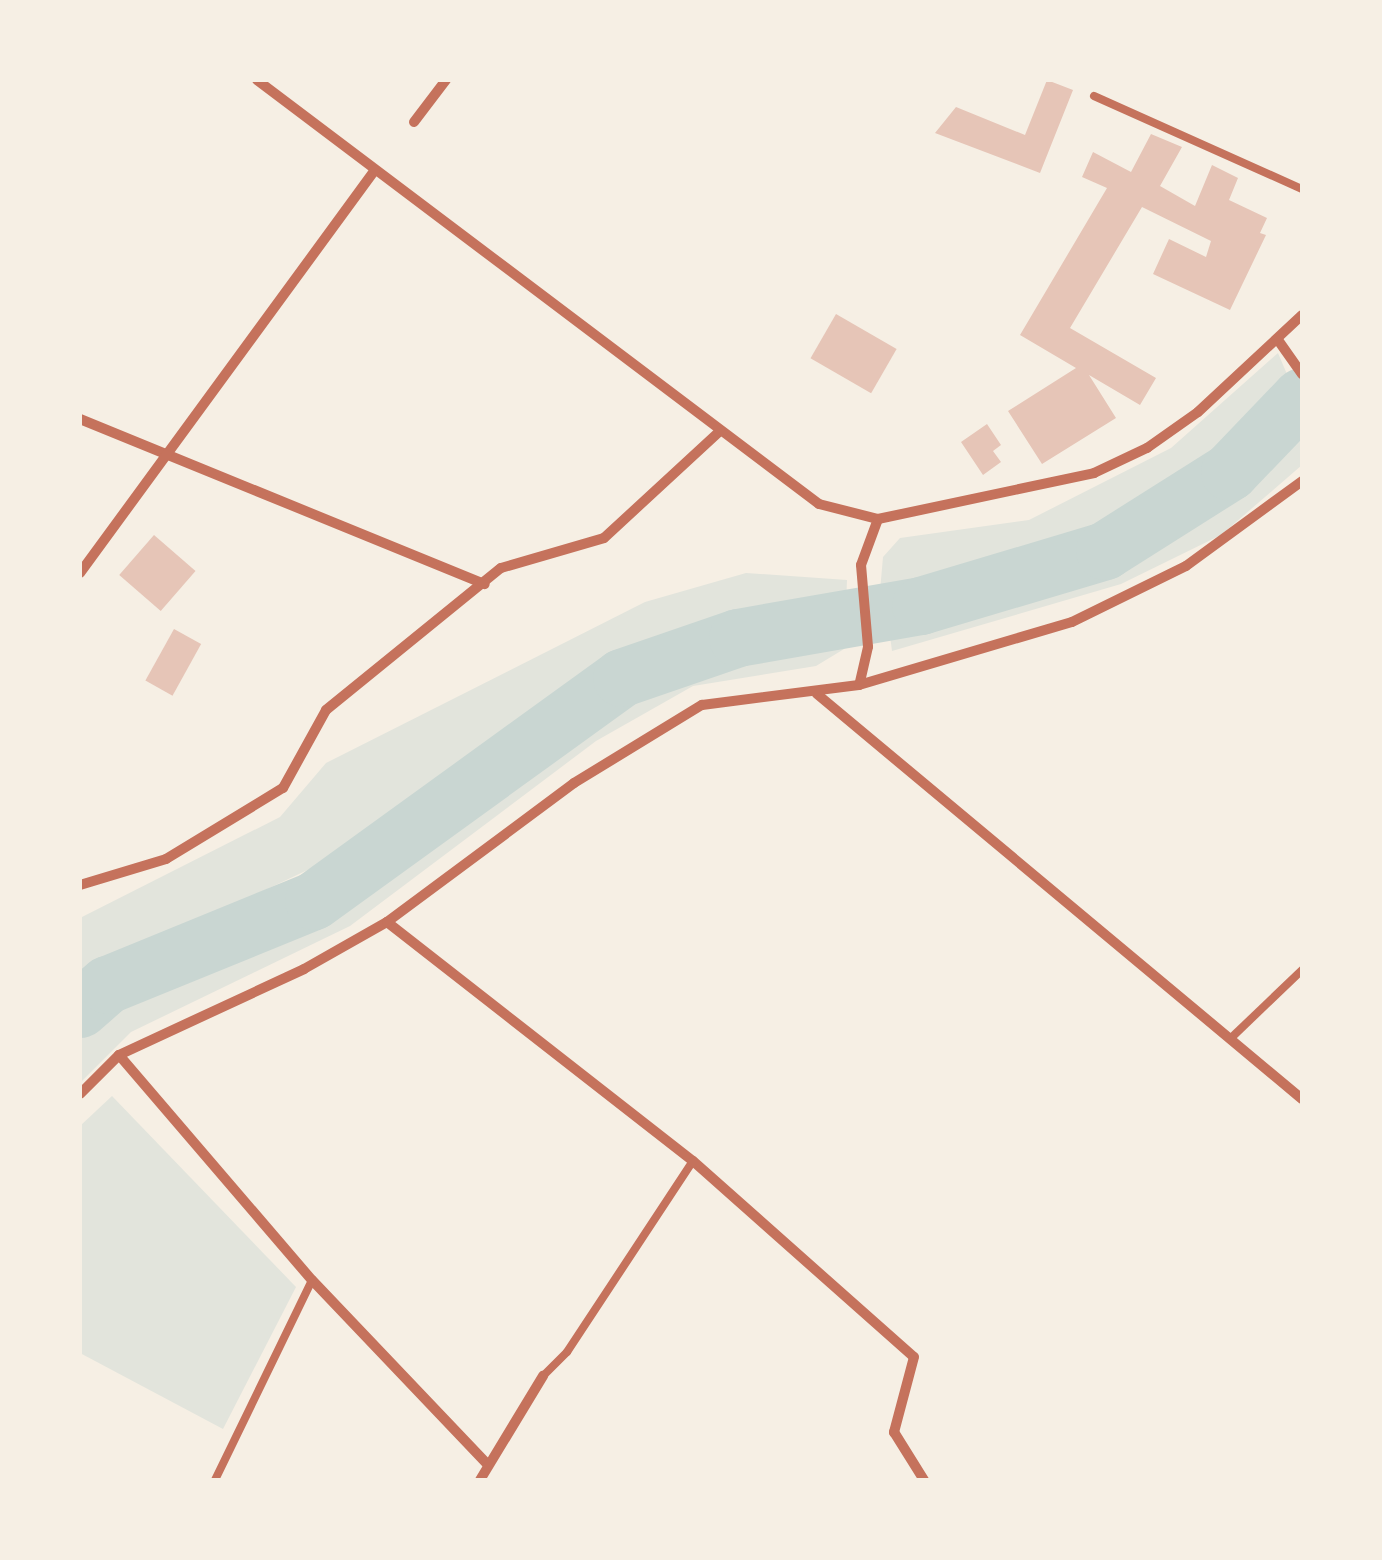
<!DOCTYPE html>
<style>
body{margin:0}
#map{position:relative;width:1382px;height:1560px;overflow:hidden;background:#f6efe4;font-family:"Archivo Narrow",sans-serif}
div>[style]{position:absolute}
.green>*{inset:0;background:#e2e4dc}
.river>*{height:58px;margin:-29px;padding:0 29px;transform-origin:29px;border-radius:29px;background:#c9d6d2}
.building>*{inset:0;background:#e6c5b7;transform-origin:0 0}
.service>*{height:8px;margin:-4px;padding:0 4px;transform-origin:4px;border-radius:4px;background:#c5725c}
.minor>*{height:10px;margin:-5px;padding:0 5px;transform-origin:5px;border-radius:5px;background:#c5725c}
span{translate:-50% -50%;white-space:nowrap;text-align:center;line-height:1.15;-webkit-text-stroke:8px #f6efe4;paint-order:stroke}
.frame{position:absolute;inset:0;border:82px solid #f6efe4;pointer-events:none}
</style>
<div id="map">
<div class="green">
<i style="clip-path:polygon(1278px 353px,1292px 386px,1216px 462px,1089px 540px,971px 579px,880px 591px,883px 557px,900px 538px,1029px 520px,1171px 448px)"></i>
<i style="clip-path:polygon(1302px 421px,1302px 465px,1221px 535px,1121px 584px,892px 651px,889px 628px,1105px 566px,1245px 479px)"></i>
<i style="clip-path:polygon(746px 573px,847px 580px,846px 605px,743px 624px,619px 663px,406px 816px,316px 866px,80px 977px,80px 918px,280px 817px,326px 763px,645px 602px)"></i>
<i style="clip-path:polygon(853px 629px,849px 646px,816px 666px,693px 686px,596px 741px,350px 926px,131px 1032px,80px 1083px,80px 1037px,121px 999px,326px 909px,622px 693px,741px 650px)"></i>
<i style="clip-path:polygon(112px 1096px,296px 1287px,223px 1429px,80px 1353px,80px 1126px)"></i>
</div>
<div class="river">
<i style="left:80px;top:1009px;width:37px;rotate:-41deg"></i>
<i style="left:108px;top:985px;width:222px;rotate:-22.2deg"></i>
<i style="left:314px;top:901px;width:380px;rotate:-35.9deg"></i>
<i style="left:622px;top:678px;width:123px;rotate:-19deg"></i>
<i style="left:738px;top:638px;width:186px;rotate:-9.9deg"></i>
<i style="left:921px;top:606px;width:192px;rotate:-16.6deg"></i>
<i style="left:1105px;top:551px;width:148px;rotate:-32.3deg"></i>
<i style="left:1230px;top:472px;width:104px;rotate:-46.2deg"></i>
</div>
<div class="building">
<i style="clip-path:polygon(1047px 80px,1073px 90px,1040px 173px,935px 133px,956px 107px,1025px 135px)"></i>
<i style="clip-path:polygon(1151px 134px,1182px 147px,1160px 186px,1195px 206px,1212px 165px,1238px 178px,1229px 200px,1267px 218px,1260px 233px,1266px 235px,1230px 310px,1153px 274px,1169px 239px,1206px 257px,1211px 241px,1142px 207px,1070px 328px,1156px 378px,1140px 405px,1089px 375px,1116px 418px,1042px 464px,1008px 411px,1076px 368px,1020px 335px,1107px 188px,1082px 177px,1093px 152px,1131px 172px)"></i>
<i style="left:836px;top:314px;width:70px;height:51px;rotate:30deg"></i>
<i style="clip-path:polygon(987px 424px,1001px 445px,993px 451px,1001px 462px,983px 475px,961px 442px)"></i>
<i style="left:154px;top:535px;width:55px;height:53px;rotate:41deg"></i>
<i style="left:174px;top:629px;width:31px;height:59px;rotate:29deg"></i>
</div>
<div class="service">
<i style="left:1094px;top:96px;width:228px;rotate:24.1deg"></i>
<i style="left:1230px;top:1039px;width:100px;rotate:-43.8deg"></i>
<i style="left:543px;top:1376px;width:34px;rotate:-45deg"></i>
<i style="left:567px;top:1352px;width:229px;rotate:-56.6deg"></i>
<i style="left:215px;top:1480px;width:222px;rotate:-64.1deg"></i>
</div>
<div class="minor">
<i style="left:257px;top:80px;width:704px;rotate:37.03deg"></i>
<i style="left:819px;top:504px;width:61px;rotate:14.3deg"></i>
<i style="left:878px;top:519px;width:49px;rotate:110.3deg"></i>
<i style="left:861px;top:565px;width:82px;rotate:85.1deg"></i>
<i style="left:868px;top:647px;width:39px;rotate:103deg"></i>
<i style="left:414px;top:122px;width:53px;rotate:-52.7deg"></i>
<i style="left:1278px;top:340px;width:42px;rotate:54.8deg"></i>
<i style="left:80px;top:419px;width:437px;rotate:22.2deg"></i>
<i style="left:878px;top:519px;width:221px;rotate:-12deg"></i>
<i style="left:1094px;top:473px;width:59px;rotate:-25.3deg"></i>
<i style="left:1147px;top:448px;width:62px;rotate:-35.2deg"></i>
<i style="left:1198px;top:412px;width:142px;rotate:-43deg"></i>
<i style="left:80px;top:573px;width:499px;rotate:-53.8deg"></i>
<i style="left:817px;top:694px;width:632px;rotate:39.86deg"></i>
<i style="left:80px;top:885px;width:90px;rotate:-16.8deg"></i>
<i style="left:166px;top:859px;width:137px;rotate:-31.3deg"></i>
<i style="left:283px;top:788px;width:89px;rotate:-61.1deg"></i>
<i style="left:326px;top:710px;width:225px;rotate:-39.1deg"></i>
<i style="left:501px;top:568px;width:107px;rotate:-16.2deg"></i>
<i style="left:604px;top:538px;width:158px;rotate:-42.7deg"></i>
<i style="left:387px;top:922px;width:388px;rotate:38deg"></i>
<i style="left:693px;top:1161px;width:295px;rotate:41.6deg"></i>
<i style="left:914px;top:1357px;width:78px;rotate:104.9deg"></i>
<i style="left:894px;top:1432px;width:57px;rotate:58deg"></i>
<i style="left:119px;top:1055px;width:296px;rotate:49.4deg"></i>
<i style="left:312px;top:1280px;width:254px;rotate:46.4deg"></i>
<i style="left:80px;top:1094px;width:55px;rotate:-45deg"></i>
<i style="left:119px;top:1055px;width:204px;rotate:-24.9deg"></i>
<i style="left:304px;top:969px;width:95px;rotate:-29.5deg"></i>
<i style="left:387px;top:922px;width:233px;rotate:-36.6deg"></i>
<i style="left:574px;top:783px;width:150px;rotate:-31.4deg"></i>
<i style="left:702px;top:705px;width:158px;rotate:-7.3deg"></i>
<i style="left:859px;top:685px;width:222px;rotate:-16.5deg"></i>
<i style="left:1072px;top:622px;width:127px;rotate:-26.2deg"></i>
<i style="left:1186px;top:566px;width:144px;rotate:-36.2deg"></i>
<i style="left:480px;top:1480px;width:122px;rotate:-58.8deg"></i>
</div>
<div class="frame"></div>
</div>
